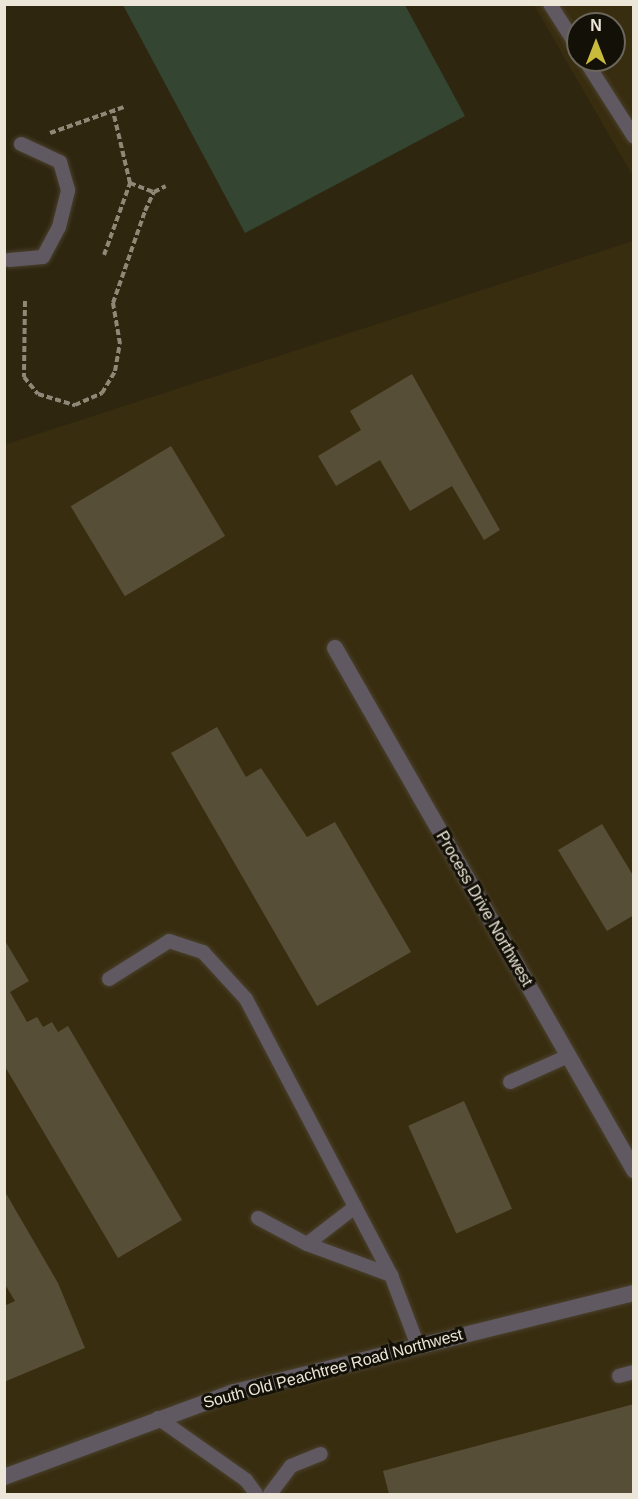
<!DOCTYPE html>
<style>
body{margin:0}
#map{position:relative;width:638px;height:1499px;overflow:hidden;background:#2f2610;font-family:Helvetica,sans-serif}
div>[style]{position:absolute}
.built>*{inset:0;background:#392d10}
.green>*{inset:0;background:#344532}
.building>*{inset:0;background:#574e37;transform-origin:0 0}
.path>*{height:4px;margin-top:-2px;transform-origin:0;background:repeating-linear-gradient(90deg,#8f8877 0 6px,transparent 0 9px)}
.roads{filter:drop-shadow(0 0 2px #49412c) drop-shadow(0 0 2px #49412c)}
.service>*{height:14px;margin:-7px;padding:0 7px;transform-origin:7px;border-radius:7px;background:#615962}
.minor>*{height:16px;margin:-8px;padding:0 8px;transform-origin:8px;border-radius:8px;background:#615962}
.tertiary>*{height:16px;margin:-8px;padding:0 8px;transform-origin:8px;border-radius:8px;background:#615962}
span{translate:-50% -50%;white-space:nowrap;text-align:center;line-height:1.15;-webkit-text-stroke:6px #131007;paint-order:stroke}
.street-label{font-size:16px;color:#ece6d9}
.frame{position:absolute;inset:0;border:6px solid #ece6d9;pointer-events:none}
.north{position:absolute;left:566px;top:12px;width:60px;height:60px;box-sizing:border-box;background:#131007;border:2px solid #6a665b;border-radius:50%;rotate:0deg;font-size:16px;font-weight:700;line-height:24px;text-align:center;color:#ece6d9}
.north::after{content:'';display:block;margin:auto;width:21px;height:27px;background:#c8bb3b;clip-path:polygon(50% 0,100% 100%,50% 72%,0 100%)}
</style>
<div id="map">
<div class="built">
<i style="clip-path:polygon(evenodd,534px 5px,633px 5px,633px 176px,534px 5px,578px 24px,614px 24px,614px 60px,578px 60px,578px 24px)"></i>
<i style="clip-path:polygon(633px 241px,633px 1494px,5px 1494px,4px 445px)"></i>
</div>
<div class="green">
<i style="clip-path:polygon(123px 5px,405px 5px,465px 116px,245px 233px)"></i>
</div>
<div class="building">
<i style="clip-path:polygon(412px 374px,500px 530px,484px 540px,452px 486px,410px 511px,380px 460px,336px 486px,318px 456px,361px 430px,350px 411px)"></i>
<i style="left:171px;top:446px;width:105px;height:117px;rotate:59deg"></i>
<i style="clip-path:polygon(217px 727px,246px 777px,261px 768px,307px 837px,335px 822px,411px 952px,317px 1006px,171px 753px)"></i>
<i style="clip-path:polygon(602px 824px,634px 877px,634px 915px,607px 931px,558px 850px)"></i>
<i style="clip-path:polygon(4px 939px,29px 981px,10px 992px,27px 1022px,37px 1017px,43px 1027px,52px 1022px,58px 1032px,68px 1026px,182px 1220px,118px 1258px,4px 1065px)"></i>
<i style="left:464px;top:1101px;width:118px;height:61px;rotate:66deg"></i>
<i style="clip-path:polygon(4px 1190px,58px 1283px,85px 1348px,4px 1382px,4px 1306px,15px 1301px,4px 1283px)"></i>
<i style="clip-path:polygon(634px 1404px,634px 1494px,389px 1494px,383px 1471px)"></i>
</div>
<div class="path">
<i style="left:50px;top:133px;width:78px;rotate:-19.4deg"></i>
<i style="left:130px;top:183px;width:26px;rotate:21deg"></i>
<i style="left:104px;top:255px;width:77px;rotate:-70.1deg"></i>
<i style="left:130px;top:183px;width:74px;rotate:-103.3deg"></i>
<i style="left:25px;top:301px;width:76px;rotate:90.8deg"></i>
<i style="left:24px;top:377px;width:22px;rotate:51deg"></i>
<i style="left:38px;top:394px;width:39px;rotate:17deg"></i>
<i style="left:75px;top:405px;width:30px;rotate:-24deg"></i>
<i style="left:102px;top:393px;width:26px;rotate:-59deg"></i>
<i style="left:115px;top:371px;width:27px;rotate:-80deg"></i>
<i style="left:120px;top:344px;width:42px;rotate:-99.7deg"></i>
<i style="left:113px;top:303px;width:97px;rotate:-70.8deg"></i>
<i style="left:145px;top:211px;width:21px;rotate:-65deg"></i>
<i style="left:154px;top:192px;width:13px;rotate:-27deg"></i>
</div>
<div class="roads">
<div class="service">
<i style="left:550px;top:4px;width:52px;rotate:57.5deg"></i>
<i style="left:585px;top:60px;width:91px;rotate:57.5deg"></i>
<i style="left:9px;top:260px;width:34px;rotate:-5deg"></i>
<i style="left:43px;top:257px;width:34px;rotate:-62deg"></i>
<i style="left:59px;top:227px;width:38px;rotate:-76deg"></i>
<i style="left:68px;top:190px;width:29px;rotate:-106deg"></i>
<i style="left:60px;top:162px;width:43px;rotate:-155.2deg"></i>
<i style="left:109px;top:979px;width:71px;rotate:-32.3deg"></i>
<i style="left:169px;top:941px;width:36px;rotate:18deg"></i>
<i style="left:203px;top:952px;width:64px;rotate:47.5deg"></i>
<i style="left:246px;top:999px;width:312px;rotate:62.3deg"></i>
<i style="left:391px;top:1275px;width:76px;rotate:69.2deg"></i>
<i style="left:510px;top:1082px;width:64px;rotate:-24.1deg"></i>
<i style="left:258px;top:1218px;width:55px;rotate:28deg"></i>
<i style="left:307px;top:1244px;width:90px;rotate:20.3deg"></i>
<i style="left:307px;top:1244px;width:61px;rotate:-37.6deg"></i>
<i style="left:619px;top:1376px;width:16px;rotate:-15deg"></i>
<i style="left:158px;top:1418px;width:108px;rotate:35.2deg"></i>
<i style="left:246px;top:1480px;width:17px;rotate:54deg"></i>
<i style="left:270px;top:1494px;width:35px;rotate:-53deg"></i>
<i style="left:291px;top:1466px;width:32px;rotate:-22deg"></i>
</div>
<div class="minor">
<i style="left:335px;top:648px;width:602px;rotate:60.2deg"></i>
</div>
<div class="tertiary">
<i style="left:4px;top:1477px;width:245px;rotate:-20.3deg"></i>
<i style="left:234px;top:1392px;width:412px;rotate:-13.9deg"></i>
</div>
</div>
<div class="street-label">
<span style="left:484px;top:909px;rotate:60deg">Process Drive Northwest</span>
<span style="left:333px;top:1369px;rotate:-15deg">South Old Peachtree Road Northwest</span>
</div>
<div class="frame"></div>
<div class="north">N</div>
</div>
